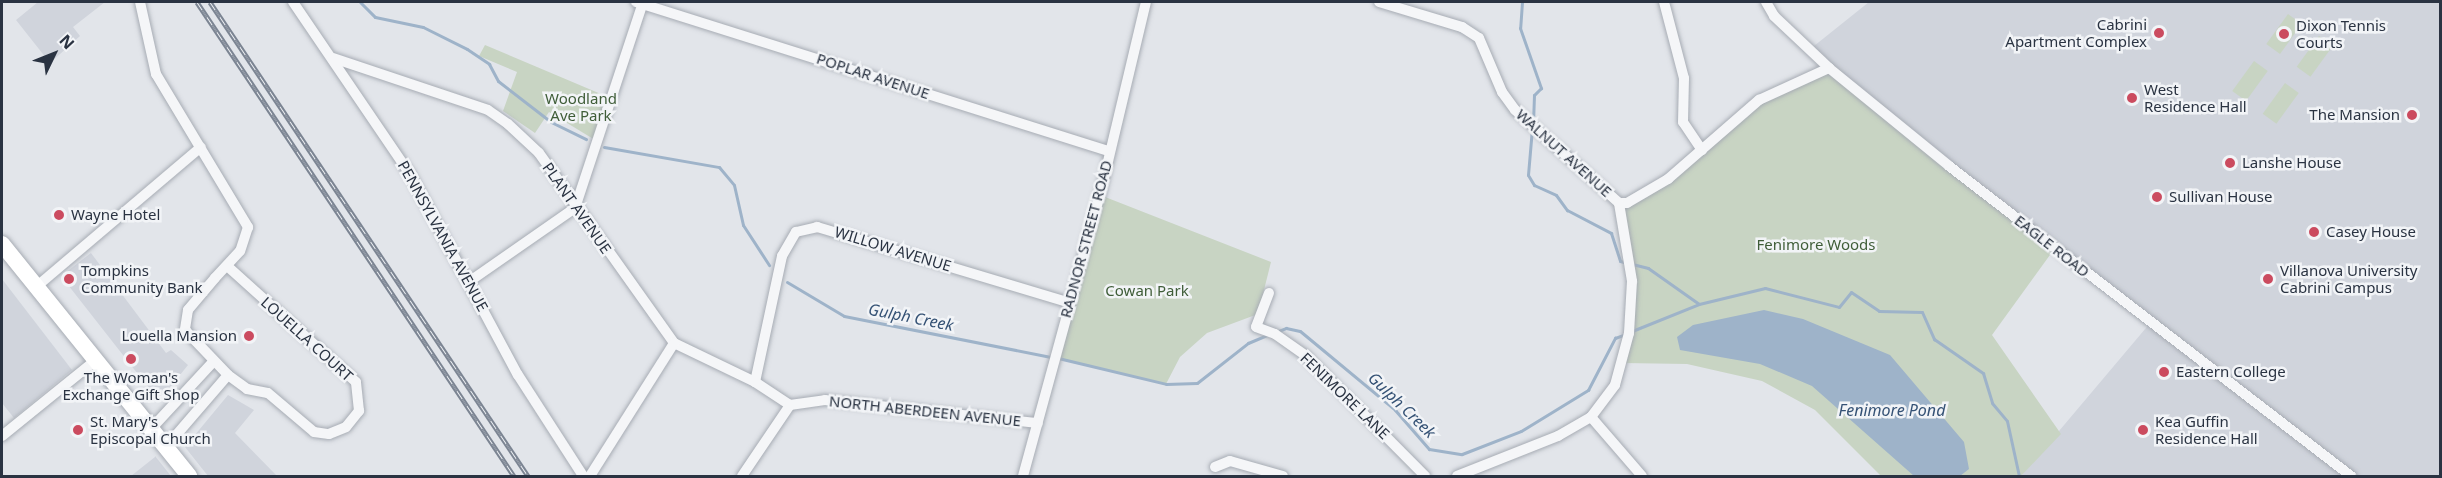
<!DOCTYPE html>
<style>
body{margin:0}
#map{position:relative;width:2442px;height:478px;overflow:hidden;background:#e2e5ea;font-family:"Noto Sans",sans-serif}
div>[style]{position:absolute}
.built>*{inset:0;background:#d0d4dc}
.green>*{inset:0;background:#c8d4c3;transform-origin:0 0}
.water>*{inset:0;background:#9eb3c9}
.stream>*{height:3px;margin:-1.5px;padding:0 1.5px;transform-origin:1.5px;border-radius:1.5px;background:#9eb3c9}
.roads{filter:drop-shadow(0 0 2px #a7acb4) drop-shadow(0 0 2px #a7acb4)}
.minor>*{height:10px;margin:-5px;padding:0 5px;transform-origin:5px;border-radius:5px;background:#f5f6f8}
.highway>*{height:16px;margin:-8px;padding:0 8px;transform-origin:8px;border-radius:8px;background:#fff}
.rail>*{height:5px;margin-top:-2.5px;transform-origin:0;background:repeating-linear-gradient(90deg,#f2f4f7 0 9px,#7c8593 0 18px);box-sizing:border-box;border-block:2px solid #7c8593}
.dots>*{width:16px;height:16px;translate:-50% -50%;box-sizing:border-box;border:3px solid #f2f4f7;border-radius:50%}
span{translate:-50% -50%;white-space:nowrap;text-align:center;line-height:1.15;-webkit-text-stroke:5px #f2f4f7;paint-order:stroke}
.poi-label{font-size:15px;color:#2a3342}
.right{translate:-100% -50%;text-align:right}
.left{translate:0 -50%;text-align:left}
.street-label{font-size:15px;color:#2a3342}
.park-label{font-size:15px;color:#3f5d38}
.water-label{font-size:16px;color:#355275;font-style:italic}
.frame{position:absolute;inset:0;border:3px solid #2a3342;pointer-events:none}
.north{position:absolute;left:24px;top:24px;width:60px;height:60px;-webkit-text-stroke:4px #f2f4f7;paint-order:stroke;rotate:47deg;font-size:16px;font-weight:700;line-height:24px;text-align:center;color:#2a3342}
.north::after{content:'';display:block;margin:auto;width:21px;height:27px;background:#2a3342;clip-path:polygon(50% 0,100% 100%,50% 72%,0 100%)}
</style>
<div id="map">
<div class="built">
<i style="clip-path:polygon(38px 2px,105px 2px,73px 27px,80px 36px,50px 63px,16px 20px)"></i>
<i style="clip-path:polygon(1869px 2px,2440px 2px,2440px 476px,2021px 476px,2151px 322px,1809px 50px)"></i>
<i style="clip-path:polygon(91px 253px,166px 353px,171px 350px,188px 365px,159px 401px,61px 276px)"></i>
<i style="clip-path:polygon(2px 279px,72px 370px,14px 418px,2px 403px)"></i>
<i style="clip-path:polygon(228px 395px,254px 410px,235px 433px,277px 476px,208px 476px,185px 447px)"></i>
<i style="clip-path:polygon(155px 456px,171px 476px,131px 476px,155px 457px)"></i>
</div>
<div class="green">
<i style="left:2288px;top:14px;width:17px;height:37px;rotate:36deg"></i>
<i style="left:2319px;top:36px;width:17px;height:38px;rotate:36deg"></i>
<i style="clip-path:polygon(485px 45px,608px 97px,595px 140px,549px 112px,535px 133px,503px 111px,517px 72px,479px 56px)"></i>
<i style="left:2254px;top:61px;width:17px;height:37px;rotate:36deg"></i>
<i style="clip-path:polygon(1829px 68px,2055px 248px,1992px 335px,2061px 434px,2021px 476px,1881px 476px,1815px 410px,1762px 381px,1687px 364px,1623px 363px,1632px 281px,1619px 203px,1668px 179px,1759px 100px)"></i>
<i style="left:2285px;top:83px;width:17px;height:38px;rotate:36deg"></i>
<i style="clip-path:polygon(1100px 195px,1271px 262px,1258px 314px,1207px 333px,1180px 357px,1166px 384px,1054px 358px)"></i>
</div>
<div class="water">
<i style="clip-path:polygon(1764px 310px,1803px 319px,1890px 355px,1964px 442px,1969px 469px,1960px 476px,1914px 476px,1812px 386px,1760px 364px,1680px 350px,1677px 337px,1693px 325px)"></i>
</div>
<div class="stream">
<i style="left:360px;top:2px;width:21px;rotate:45deg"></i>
<i style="left:375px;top:17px;width:49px;rotate:11.8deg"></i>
<i style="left:423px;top:27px;width:49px;rotate:26.6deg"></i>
<i style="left:467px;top:49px;width:27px;rotate:34deg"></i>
<i style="left:489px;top:64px;width:19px;rotate:62deg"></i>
<i style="left:498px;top:81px;width:67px;rotate:37.7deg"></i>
<i style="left:551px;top:122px;width:39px;rotate:26deg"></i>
<i style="left:1522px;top:2px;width:26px;rotate:94deg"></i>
<i style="left:1520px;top:28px;width:64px;rotate:70.7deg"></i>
<i style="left:1541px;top:88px;width:10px;rotate:135deg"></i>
<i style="left:1534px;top:95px;width:27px;rotate:92deg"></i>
<i style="left:1532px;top:128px;width:47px;rotate:94.9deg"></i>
<i style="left:1528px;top:175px;width:12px;rotate:59deg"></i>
<i style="left:1534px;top:185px;width:24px;rotate:24deg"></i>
<i style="left:1556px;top:195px;width:19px;rotate:54deg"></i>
<i style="left:1567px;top:210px;width:50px;rotate:27.6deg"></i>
<i style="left:1611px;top:233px;width:29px;rotate:72deg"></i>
<i style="left:1620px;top:261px;width:29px;rotate:14deg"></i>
<i style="left:1648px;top:268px;width:62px;rotate:35.2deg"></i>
<i style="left:604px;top:147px;width:117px;rotate:9.9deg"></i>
<i style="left:719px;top:167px;width:23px;rotate:50deg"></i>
<i style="left:734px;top:185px;width:41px;rotate:77.3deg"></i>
<i style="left:743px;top:225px;width:48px;rotate:57deg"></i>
<i style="left:787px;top:282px;width:66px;rotate:30.8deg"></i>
<i style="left:844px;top:316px;width:212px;rotate:11.2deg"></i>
<i style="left:1632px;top:331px;width:72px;rotate:-21.9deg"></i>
<i style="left:1699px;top:304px;width:68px;rotate:-13.6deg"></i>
<i style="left:1765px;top:288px;width:76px;rotate:14.4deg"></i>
<i style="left:1839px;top:307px;width:19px;rotate:-51deg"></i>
<i style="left:1851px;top:292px;width:34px;rotate:34deg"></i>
<i style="left:1879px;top:311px;width:43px;rotate:1.3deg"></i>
<i style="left:1922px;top:312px;width:30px;rotate:66deg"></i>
<i style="left:1934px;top:339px;width:60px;rotate:34.8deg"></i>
<i style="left:1983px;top:373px;width:31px;rotate:73deg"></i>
<i style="left:1992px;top:403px;width:23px;rotate:50deg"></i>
<i style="left:2007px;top:421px;width:56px;rotate:77.7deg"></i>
<i style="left:1276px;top:332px;width:11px;rotate:-22deg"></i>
<i style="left:1286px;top:328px;width:14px;rotate:12deg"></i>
<i style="left:1300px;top:331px;width:124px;rotate:39.7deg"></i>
<i style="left:1395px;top:410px;width:52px;rotate:48.9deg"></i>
<i style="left:1429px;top:449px;width:33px;rotate:9deg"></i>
<i style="left:1462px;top:454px;width:63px;rotate:-21.3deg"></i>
<i style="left:1521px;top:431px;width:79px;rotate:-31.5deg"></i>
<i style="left:1588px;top:390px;width:59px;rotate:-62.6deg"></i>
<i style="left:1615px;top:338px;width:12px;rotate:-20deg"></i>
<i style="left:1058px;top:358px;width:111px;rotate:13.5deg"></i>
<i style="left:1166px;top:384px;width:31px;rotate:-2deg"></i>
<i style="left:1197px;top:383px;width:65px;rotate:-38.1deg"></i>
<i style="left:1248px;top:343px;width:21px;rotate:-23deg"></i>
</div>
<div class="roads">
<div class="minor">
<i style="left:140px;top:2px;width:74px;rotate:77.5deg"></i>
<i style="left:156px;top:74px;width:179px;rotate:59deg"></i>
<i style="left:248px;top:227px;width:25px;rotate:108deg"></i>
<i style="left:240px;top:251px;width:37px;rotate:133deg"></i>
<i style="left:215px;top:278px;width:42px;rotate:130.2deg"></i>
<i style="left:188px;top:310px;width:20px;rotate:99deg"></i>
<i style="left:185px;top:330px;width:62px;rotate:46.3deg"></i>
<i style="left:228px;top:375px;width:24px;rotate:36deg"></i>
<i style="left:247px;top:389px;width:21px;rotate:11deg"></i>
<i style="left:268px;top:393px;width:60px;rotate:40.3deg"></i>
<i style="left:314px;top:432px;width:15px;rotate:8deg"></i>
<i style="left:329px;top:434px;width:18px;rotate:-22deg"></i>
<i style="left:346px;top:427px;width:21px;rotate:-51deg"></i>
<i style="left:359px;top:411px;width:29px;rotate:-96deg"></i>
<i style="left:356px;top:382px;width:173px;rotate:-138deg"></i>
<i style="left:293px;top:2px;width:208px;rotate:55.8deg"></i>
<i style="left:410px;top:174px;width:228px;rotate:61.8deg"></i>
<i style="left:518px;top:375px;width:120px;rotate:57.2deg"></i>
<i style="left:636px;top:2px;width:496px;rotate:17.5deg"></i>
<i style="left:1379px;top:2px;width:87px;rotate:16.8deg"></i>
<i style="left:1462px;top:27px;width:20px;rotate:33deg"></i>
<i style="left:1479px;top:38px;width:59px;rotate:66.9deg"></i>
<i style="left:1502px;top:92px;width:22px;rotate:54deg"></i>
<i style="left:1515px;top:110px;width:140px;rotate:41.8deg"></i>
<i style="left:1664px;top:2px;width:79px;rotate:75.3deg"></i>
<i style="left:1684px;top:78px;width:44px;rotate:91.3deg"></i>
<i style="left:1683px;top:122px;width:34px;rotate:56deg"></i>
<i style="left:1766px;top:2px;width:16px;rotate:60deg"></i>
<i style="left:1774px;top:16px;width:76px;rotate:43.4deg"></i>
<i style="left:1829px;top:68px;width:155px;rotate:39.2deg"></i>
<i style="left:1949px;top:166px;width:508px;rotate:37.64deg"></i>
<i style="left:333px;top:58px;width:163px;rotate:18.5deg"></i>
<i style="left:488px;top:110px;width:24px;rotate:35deg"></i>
<i style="left:508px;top:124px;width:42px;rotate:43.1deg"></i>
<i style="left:539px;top:153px;width:233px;rotate:54.6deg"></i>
<i style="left:674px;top:343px;width:90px;rotate:25.7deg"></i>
<i style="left:755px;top:382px;width:42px;rotate:33.3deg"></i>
<i style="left:1619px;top:203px;width:8px"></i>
<i style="left:1627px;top:203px;width:48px;rotate:-30.3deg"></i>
<i style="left:1668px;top:179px;width:121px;rotate:-41deg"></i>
<i style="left:1759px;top:100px;width:77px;rotate:-24.6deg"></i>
<i style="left:470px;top:281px;width:128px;rotate:-34.8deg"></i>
<i style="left:575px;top:208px;width:217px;rotate:-71.7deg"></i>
<i style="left:36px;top:287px;width:216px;rotate:-40.3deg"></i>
<i style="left:1269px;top:293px;width:36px;rotate:111deg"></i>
<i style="left:1256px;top:327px;width:20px;rotate:20deg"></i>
<i style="left:1275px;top:334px;width:38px;rotate:35deg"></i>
<i style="left:1306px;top:356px;width:169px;rotate:45.2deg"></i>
<i style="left:755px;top:382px;width:129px;rotate:-77.9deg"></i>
<i style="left:782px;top:256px;width:28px;rotate:-60deg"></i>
<i style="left:796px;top:232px;width:22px;rotate:-13deg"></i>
<i style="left:817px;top:227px;width:264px;rotate:16.7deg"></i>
<i style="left:1591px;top:417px;width:78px;rotate:49.2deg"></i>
<i style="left:150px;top:430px;width:93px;rotate:-47.2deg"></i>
<i style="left:2px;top:436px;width:121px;rotate:-39deg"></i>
<i style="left:165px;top:448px;width:96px;rotate:-49.2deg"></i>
<i style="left:1215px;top:467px;width:16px;rotate:-22deg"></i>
<i style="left:1230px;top:461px;width:55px;rotate:15.8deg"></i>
<i style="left:590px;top:476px;width:157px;rotate:-57.7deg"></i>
<i style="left:742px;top:476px;width:86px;rotate:-55.9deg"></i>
<i style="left:790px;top:405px;width:35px;rotate:-8deg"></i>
<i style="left:825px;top:400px;width:214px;rotate:6.2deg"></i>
<i style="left:1023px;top:476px;width:291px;rotate:-74.7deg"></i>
<i style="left:1100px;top:195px;width:198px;rotate:-76.6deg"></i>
<i style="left:1457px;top:476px;width:109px;rotate:-21.6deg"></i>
<i style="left:1558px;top:436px;width:38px;rotate:-30deg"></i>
<i style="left:1591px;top:417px;width:40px;rotate:-53deg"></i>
<i style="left:1615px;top:385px;width:54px;rotate:-74.9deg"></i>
<i style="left:1629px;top:333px;width:52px;rotate:-86.7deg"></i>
<i style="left:1632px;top:281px;width:79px;rotate:-99.5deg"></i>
</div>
<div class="highway">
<i style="left:2px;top:244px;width:298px;rotate:51.1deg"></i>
</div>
</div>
<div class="rail">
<i style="left:197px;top:2px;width:570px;rotate:56.23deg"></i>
<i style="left:210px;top:2px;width:571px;rotate:56.14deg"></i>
</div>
<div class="dots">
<i style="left:2159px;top:33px;background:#cb4b5f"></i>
<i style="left:2284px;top:34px;background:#cb4b5f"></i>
<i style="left:2132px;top:98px;background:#cb4b5f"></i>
<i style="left:2412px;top:115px;background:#cb4b5f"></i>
<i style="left:2230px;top:163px;background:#cb4b5f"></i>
<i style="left:2157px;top:197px;background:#cb4b5f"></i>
<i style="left:59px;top:215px;background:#cb4b5f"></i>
<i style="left:2314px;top:232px;background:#cb4b5f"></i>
<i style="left:69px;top:279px;background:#cb4b5f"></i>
<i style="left:2268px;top:279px;background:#cb4b5f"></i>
<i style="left:249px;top:336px;background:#cb4b5f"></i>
<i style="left:131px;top:359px;background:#cb4b5f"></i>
<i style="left:2164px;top:372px;background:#cb4b5f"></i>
<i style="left:78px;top:430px;background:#cb4b5f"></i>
<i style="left:2143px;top:430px;background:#cb4b5f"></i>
</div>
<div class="poi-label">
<span class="right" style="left:2147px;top:33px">Cabrini<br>Apartment Complex</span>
<span class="left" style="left:2296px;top:34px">Dixon Tennis<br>Courts</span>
<span class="left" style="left:2144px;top:98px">West<br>Residence Hall</span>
<span class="right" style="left:2400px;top:115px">The Mansion</span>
<span class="left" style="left:2242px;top:163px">Lanshe House</span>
<span class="left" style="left:2169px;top:197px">Sullivan House</span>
<span class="left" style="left:71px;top:215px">Wayne Hotel</span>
<span class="left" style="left:2326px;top:232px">Casey House</span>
<span class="left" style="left:81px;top:279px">Tompkins<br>Community Bank</span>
<span class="left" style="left:2280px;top:279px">Villanova University<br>Cabrini Campus</span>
<span class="right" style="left:237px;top:336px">Louella Mansion</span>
<span class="left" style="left:2176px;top:372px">Eastern College</span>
<span style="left:131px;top:386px">The Woman's<br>Exchange Gift Shop</span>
<span class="left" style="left:90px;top:430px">St. Mary's<br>Episcopal Church</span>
<span class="left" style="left:2155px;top:430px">Kea Guffin<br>Residence Hall</span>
</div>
<div class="street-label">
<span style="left:873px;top:76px;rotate:18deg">POPLAR AVENUE</span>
<span style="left:1564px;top:153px;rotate:42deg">WALNUT AVENUE</span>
<span style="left:577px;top:208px;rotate:55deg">PLANT AVENUE</span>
<span style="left:443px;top:236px;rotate:61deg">PENNSYLVANIA AVENUE</span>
<span style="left:1086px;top:239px;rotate:-75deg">RADNOR STREET ROAD</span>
<span style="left:2052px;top:246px;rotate:38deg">EAGLE ROAD</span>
<span style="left:893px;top:249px;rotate:17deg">WILLOW AVENUE</span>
<span style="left:307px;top:339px;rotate:42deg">LOUELLA COURT</span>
<span style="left:1345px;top:396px;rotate:44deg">FENIMORE LANE</span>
<span style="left:925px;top:411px;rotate:6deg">NORTH ABERDEEN AVENUE</span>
</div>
<div class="park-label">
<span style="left:581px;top:107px">Woodland<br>Ave Park</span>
<span style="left:1816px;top:245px">Fenimore Woods</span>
<span style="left:1147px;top:291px">Cowan Park</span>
</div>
<div class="water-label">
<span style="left:911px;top:317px;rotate:11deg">Gulph Creek</span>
<span style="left:1402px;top:405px;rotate:44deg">Gulph Creek</span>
<span style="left:1892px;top:410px">Fenimore Pond</span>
</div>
<div class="frame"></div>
<div class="north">N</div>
</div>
